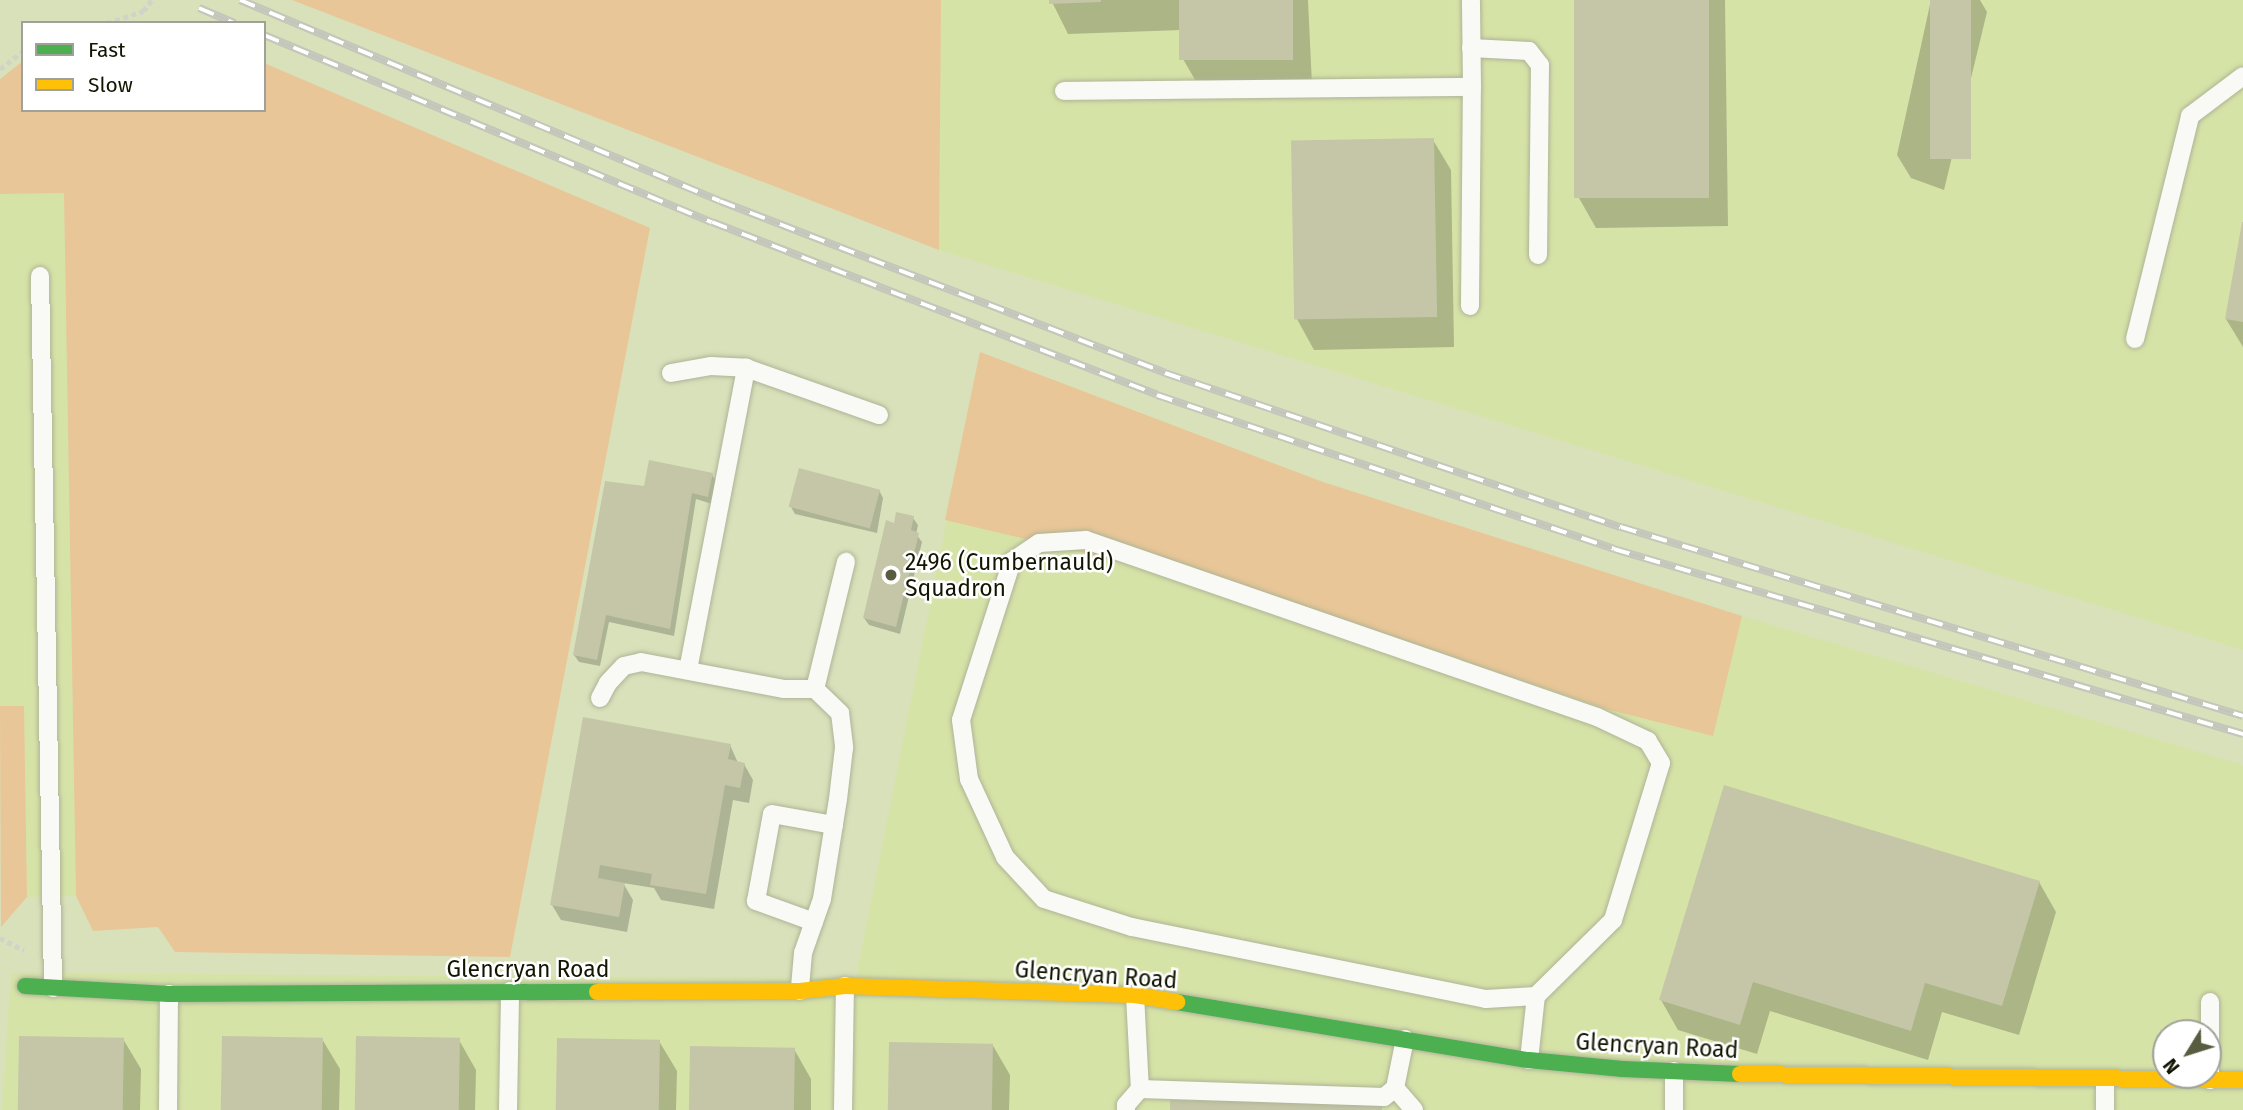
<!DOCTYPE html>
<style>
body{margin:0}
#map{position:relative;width:2243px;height:1110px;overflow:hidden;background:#d9e1bb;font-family:"Fira Sans",sans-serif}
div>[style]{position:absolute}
.built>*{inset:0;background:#d6e3a7}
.green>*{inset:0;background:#e8c697}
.shadow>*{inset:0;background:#0003}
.building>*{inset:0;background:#c5c6a7;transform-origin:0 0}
.path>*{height:4.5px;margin-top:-2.25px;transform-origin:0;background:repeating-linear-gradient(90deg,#d0d3c8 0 5px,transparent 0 8.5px)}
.roads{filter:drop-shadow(0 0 2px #aeb497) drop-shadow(0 0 2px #aeb497)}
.lane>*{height:18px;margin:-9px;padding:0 9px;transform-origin:9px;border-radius:9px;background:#f9faf5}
.fast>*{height:16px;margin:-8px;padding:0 8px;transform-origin:8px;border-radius:8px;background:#4caf50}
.slow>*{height:16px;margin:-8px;padding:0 8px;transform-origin:8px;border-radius:8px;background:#ffc107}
.rail>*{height:8px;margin-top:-4px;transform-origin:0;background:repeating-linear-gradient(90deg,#fff 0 16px,#c4c6bc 0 32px);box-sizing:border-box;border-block:2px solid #c4c6bc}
.dots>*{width:19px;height:19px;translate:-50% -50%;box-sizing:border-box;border:4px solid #fff;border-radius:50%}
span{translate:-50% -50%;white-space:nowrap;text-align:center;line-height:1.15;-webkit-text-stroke:5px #fff;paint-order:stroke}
.poi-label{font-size:23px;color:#121600}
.left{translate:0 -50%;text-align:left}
.street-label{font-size:23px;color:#121600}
.legend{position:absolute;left:21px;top:21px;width:245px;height:91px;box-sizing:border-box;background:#fff;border:2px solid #a0a299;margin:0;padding:9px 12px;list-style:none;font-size:21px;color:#121600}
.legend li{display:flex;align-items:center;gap:14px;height:35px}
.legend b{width:35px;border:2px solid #a0a299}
.north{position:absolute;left:2152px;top:1019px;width:70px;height:70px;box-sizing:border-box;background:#fff;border:2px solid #a0a299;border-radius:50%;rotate:232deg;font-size:19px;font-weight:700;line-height:28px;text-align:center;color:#121600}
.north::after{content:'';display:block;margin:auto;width:24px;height:32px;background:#585d41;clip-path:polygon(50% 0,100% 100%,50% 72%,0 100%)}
</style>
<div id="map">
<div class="built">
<i style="clip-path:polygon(941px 0,2243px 0,2243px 650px,939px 250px)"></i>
<i style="clip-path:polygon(64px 193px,76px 896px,27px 897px,24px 706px,0 706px,0 194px)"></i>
<i style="clip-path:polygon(evenodd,980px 352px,1323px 482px,1668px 594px,2243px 765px,2243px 1110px,2px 1110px,11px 973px,856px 978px,980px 352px,2166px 1033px,2208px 1033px,2208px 1075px,2166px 1075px,2166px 1033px)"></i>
</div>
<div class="green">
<i style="clip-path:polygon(292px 0,941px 0,939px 250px)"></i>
<i style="clip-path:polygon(23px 61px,23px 110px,264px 110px,264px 63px,650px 228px,510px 957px,175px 952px,158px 927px,93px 931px,76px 896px,64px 193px,0 194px,0 79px)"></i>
<i style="clip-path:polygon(980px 352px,1323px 482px,1742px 616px,1713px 736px,1606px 709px,1284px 600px,945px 520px)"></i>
<i style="clip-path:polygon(0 706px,24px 706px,27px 897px,1px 927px)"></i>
</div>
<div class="shadow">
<i style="clip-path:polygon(1051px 0,1308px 0,1312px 85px,1201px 90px,1183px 59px,1182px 30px,1068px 34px)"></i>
<i style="clip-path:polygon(1576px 0,1725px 0,1728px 226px,1596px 228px,1579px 198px)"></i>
<i style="clip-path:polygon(1931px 0,1980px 0,1987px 12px,1944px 190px,1911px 178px,1897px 155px)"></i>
<i style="clip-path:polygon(1433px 140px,1451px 170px,1454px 347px,1314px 350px,1297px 319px)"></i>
<i style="clip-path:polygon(2243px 224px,2243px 347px,2226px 319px)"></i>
<i style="clip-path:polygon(712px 475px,717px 482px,712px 504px,696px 499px,674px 636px,609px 622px,600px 666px,579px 662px,574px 655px,645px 488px)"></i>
<i style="clip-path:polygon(879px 490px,883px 498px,877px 533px,795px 514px,791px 507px)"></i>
<i style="clip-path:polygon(913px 518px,918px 525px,916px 534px,922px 542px,900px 634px,869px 625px,864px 618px,895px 526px)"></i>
<i style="clip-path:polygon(730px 745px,738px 763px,744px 764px,753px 780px,749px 803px,733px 800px,714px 909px,661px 900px,654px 888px,623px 883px,633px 900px,627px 932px,561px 920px,552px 905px)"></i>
<i style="clip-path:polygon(2039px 882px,2056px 912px,2019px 1035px,1942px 1012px,1928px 1060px,1770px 1011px,1757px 1054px,1678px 1030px,1661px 1000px)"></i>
<i style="clip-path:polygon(123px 1039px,141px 1069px,140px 1110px,21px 1110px)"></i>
<i style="clip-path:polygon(322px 1039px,340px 1069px,339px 1110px,223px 1110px)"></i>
<i style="clip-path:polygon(459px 1040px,476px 1070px,475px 1110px,356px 1110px)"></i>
<i style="clip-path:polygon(659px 1041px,677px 1071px,676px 1110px,558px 1110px)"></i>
<i style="clip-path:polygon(992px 1044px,1010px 1075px,1009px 1110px,891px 1110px)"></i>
<i style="clip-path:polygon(794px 1049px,811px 1079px,811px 1110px,691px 1110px)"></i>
</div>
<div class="building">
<i style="clip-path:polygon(1049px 0,1101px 0,1101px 2px,1049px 4px)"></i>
<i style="left:1179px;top:0;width:114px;height:60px"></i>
<i style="left:1574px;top:0;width:135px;height:198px"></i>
<i style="left:1930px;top:0;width:41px;height:159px"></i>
<i style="left:1434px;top:138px;width:179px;height:143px;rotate:89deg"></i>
<i style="clip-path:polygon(2242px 222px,2243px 222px,2243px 322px,2225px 319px)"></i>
<i style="clip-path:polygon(649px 460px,713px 473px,708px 497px,692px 493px,670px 629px,606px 615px,597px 660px,573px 655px,605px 481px,644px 486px)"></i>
<i style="left:799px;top:468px;width:84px;height:40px;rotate:15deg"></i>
<i style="clip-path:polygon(896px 512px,914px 516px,911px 530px,919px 533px,896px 627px,863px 618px,886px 520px,894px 523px)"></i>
<i style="clip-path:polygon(583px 717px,731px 744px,728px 759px,745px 763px,740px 788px,725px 785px,706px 894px,650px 885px,652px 874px,600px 865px,598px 878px,625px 883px,619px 917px,550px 905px)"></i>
<i style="clip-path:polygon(1724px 785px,2040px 881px,2002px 1006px,1925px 983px,1911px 1031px,1753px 982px,1740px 1025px,1659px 1000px)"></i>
<i style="left:19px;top:1036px;width:105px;height:74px;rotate:1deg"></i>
<i style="left:222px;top:1036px;width:101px;height:74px;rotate:1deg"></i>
<i style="left:356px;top:1036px;width:104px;height:74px;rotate:1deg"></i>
<i style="left:557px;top:1038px;width:103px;height:72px;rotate:1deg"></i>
<i style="left:889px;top:1042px;width:104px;height:68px;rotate:1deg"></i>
<i style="left:690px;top:1046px;width:105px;height:64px;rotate:1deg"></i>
<i style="clip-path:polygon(1170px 1100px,1382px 1102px,1382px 1110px,1170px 1110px)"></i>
</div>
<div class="path">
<i style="left:107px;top:23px;width:38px;rotate:-18deg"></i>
<i style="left:143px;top:11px;width:14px;rotate:-51deg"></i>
<i style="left:0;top:69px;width:29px;rotate:-38deg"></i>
<i style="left:0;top:938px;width:27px;rotate:27deg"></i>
</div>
<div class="roads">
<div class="lane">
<i style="left:1471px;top:48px;width:58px;rotate:3deg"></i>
<i style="left:1529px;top:51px;width:18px;rotate:52deg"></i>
<i style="left:1540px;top:65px;width:190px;rotate:90.6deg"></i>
<i style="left:1064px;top:91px;width:408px;rotate:-0.6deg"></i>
<i style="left:1472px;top:87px;width:87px;rotate:-90.7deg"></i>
<i style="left:40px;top:276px;width:712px;rotate:88.95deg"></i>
<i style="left:1470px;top:306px;width:219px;rotate:-89.5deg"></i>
<i style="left:2135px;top:339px;width:230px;rotate:-76.1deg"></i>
<i style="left:2190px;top:116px;width:66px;rotate:-37deg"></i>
<i style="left:671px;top:373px;width:41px;rotate:-9.9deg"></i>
<i style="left:711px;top:366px;width:35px;rotate:3deg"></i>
<i style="left:746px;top:368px;width:141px;rotate:19.5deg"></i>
<i style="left:688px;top:670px;width:308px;rotate:-79.1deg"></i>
<i style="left:815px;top:689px;width:131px;rotate:-76.3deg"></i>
<i style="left:600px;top:698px;width:17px;rotate:-62deg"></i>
<i style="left:608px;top:683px;width:23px;rotate:-47deg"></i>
<i style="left:624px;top:666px;width:17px;rotate:-13deg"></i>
<i style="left:641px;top:662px;width:146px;rotate:10.7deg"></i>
<i style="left:784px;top:689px;width:31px"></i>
<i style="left:815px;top:689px;width:35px;rotate:44deg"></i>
<i style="left:840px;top:713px;width:35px;rotate:83deg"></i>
<i style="left:844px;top:748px;width:51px;rotate:96.7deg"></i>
<i style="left:838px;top:799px;width:101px;rotate:99.1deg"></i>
<i style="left:822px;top:899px;width:57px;rotate:109.4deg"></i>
<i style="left:803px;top:953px;width:38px;rotate:95deg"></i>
<i style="left:814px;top:922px;width:62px;rotate:-160.1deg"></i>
<i style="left:756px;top:901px;width:88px;rotate:-79.6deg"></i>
<i style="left:772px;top:814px;width:63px;rotate:10.1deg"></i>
<i style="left:1135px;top:995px;width:94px;rotate:87deg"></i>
<i style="left:1140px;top:1089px;width:244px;rotate:1.9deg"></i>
<i style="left:1384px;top:1097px;width:14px;rotate:-39deg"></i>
<i style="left:1395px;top:1088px;width:50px;rotate:-78.5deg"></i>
<i style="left:2210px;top:1002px;width:78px;rotate:90deg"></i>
<i style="left:1529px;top:1060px;width:64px;rotate:-83.8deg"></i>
<i style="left:1536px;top:996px;width:108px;rotate:-44.6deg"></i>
<i style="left:1613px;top:920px;width:164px;rotate:-73deg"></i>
<i style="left:1661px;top:763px;width:26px;rotate:-121deg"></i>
<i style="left:1648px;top:741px;width:56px;rotate:-154.8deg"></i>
<i style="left:1597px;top:717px;width:541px;rotate:-160.89deg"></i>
<i style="left:1086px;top:540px;width:47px;rotate:176.3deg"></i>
<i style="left:1039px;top:543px;width:32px;rotate:146deg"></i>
<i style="left:1012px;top:561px;width:167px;rotate:107.8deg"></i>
<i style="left:961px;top:720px;width:60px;rotate:82.3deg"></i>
<i style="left:969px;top:779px;width:86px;rotate:65.2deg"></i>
<i style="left:1005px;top:857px;width:57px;rotate:47.1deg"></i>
<i style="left:1044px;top:899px;width:92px;rotate:17.7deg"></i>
<i style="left:1132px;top:927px;width:361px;rotate:11.5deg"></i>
<i style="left:1486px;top:999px;width:50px;rotate:-3.4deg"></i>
<i style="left:1674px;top:1071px;width:39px;rotate:90deg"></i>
<i style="left:2105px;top:1079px;width:31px;rotate:90deg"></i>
<i style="left:1395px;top:1088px;width:29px;rotate:49deg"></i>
<i style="left:168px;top:1110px;width:116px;rotate:-89.5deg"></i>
<i style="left:508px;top:1110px;width:119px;rotate:-89deg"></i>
<i style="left:843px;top:1110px;width:124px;rotate:-89.1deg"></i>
<i style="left:1126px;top:1110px;width:5px;rotate:-90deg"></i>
<i style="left:1126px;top:1105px;width:21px;rotate:-49deg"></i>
</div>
<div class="fast">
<i style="left:25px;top:986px;width:144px;rotate:3.2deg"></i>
<i style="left:169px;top:994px;width:428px;rotate:-0.3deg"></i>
<i style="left:1177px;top:1002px;width:357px;rotate:9.4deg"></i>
<i style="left:1529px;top:1060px;width:94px;rotate:5.5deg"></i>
<i style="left:1623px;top:1069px;width:117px;rotate:2.4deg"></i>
</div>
<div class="slow">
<i style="left:597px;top:992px;width:203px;rotate:-0.3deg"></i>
<i style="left:800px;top:991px;width:45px;rotate:-6.3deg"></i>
<i style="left:845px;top:986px;width:290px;rotate:1.8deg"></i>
<i style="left:1135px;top:995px;width:43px;rotate:9.5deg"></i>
<i style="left:1740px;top:1074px;width:503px;rotate:0.68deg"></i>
</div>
</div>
<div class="rail">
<i style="left:240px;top:0;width:520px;rotate:22.72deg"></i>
<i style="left:720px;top:201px;width:477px;rotate:21.1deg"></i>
<i style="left:1165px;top:373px;width:481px;rotate:18.7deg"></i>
<i style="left:1621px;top:527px;width:650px;rotate:16.9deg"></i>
<i style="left:199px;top:8px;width:39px;rotate:23deg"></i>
<i style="left:264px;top:35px;width:485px;rotate:22.7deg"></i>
<i style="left:712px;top:222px;width:477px;rotate:21.2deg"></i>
<i style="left:1157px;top:395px;width:482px;rotate:18.6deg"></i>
<i style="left:1614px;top:549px;width:656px;rotate:16.39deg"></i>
</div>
<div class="dots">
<i style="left:891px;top:575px;background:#585d41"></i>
</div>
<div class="poi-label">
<span class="left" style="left:905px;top:575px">2496 (Cumbernauld)<br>Squadron</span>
</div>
<div class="street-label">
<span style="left:528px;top:969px">Glencryan Road</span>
<span style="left:1096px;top:975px;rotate:4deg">Glencryan Road</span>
<span style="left:1657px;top:1046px;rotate:3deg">Glencryan Road</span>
</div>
<ul class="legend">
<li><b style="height:9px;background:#4caf50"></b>Fast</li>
<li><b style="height:9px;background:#ffc107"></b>Slow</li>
</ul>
<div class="north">N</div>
</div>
